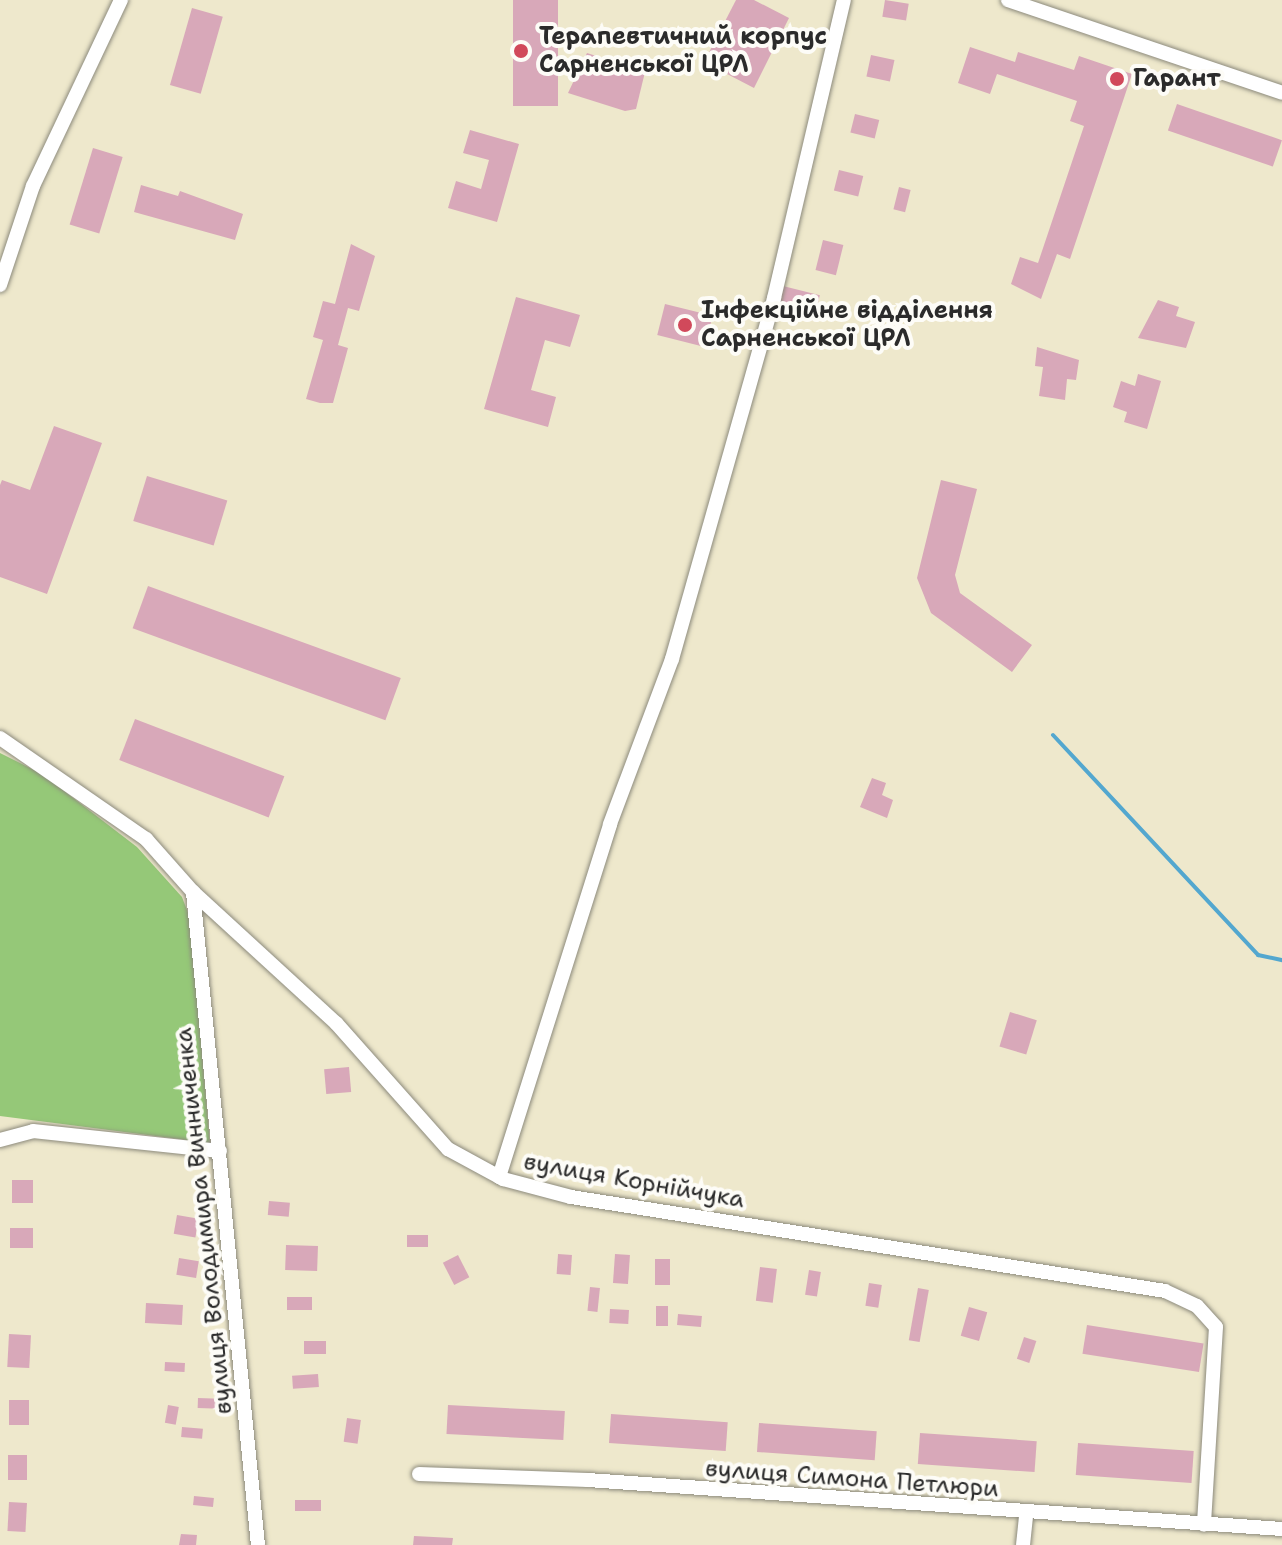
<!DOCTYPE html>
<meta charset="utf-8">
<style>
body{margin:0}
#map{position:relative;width:1282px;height:1545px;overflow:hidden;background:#eee8cc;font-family:"Shantell Sans",sans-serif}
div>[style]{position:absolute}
.green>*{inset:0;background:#95c878}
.stream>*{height:4px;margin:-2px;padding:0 2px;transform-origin:2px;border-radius:2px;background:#53a7cf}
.building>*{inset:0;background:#d8a8b9;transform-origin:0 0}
.roads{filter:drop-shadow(0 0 2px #8c8a7c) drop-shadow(0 0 2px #8c8a7c)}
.minor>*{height:14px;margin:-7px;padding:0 7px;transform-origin:7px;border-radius:7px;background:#fff}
.dots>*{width:22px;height:22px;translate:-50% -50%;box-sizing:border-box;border:4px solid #fdfcf7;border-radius:50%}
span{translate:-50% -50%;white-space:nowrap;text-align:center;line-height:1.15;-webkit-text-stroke:8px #fdfcf7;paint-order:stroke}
.poi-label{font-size:24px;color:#2b2b2b;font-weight:700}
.left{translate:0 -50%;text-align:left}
.street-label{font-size:24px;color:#2b2b2b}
</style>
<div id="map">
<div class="green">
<i style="clip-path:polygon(0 753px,42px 774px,137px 847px,182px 897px,190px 918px,210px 1143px,0 1116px)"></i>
</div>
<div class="stream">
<i style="left:1053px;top:735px;width:301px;rotate:47deg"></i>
<i style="left:1258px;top:955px;width:25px;rotate:12deg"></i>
</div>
<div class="building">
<i style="left:513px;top:0;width:45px;height:106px"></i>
<i style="clip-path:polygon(736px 0,754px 0,789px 18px,754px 88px,704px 62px)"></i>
<i style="left:885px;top:0;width:24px;height:17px;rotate:9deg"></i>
<i style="left:192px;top:8px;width:32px;height:80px;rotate:16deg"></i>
<i style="clip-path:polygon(970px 47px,1015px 62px,1018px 52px,1074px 70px,1079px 56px,1132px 74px,1070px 259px,1057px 254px,1041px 299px,1011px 284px,1020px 257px,1038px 263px,1084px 126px,1070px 121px,1077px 101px,997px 74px,990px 94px,958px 83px)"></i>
<i style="clip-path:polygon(587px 53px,645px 72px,636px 109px,625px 111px,568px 93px)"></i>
<i style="left:871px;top:55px;width:24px;height:22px;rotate:12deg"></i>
<i style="left:1177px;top:104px;width:111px;height:28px;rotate:19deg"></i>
<i style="left:855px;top:114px;width:25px;height:19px;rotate:14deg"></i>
<i style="clip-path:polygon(470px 130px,519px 144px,497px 222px,448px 208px,456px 181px,481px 189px,489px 160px,463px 153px)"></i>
<i style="left:93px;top:148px;width:31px;height:80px;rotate:17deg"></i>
<i style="left:839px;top:170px;width:25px;height:21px;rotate:14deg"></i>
<i style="clip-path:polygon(141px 185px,178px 196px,180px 191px,243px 214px,235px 240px,134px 212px)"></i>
<i style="left:899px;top:187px;width:12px;height:23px;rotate:14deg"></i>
<i style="left:823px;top:240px;width:21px;height:31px;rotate:14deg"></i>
<i style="clip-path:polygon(351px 244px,375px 256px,359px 311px,348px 308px,338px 345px,348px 348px,333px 403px,320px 403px,306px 399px,323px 340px,313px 337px,323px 301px,335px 304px)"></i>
<i style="left:783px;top:286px;width:38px;height:26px;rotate:14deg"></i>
<i style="clip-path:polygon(516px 297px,580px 315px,570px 347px,545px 340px,531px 390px,556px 397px,548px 427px,484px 409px)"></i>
<i style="clip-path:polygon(1158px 300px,1179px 307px,1176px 316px,1195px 322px,1186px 348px,1138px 338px)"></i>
<i style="left:665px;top:304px;width:49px;height:32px;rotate:14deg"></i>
<i style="clip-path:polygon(1037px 347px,1079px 360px,1076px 380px,1067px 379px,1065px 400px,1039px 396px,1043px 367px,1035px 366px)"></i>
<i style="clip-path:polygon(1138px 374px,1161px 381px,1147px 429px,1124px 422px,1127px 412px,1113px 407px,1121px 381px,1135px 386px)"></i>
<i style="clip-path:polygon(54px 426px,102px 443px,47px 594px,0 577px,0 485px,2px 480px,30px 490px)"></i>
<i style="left:147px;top:476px;width:84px;height:47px;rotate:17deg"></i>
<i style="clip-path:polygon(941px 480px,977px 489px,955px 575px,960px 593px,1032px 645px,1012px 672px,931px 613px,917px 578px)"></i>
<i style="left:148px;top:586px;width:269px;height:45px;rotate:20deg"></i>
<i style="left:135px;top:719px;width:160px;height:44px;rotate:21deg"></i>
<i style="clip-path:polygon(872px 778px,886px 783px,882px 795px,893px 800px,887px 818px,860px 807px)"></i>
<i style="left:1010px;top:1012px;width:28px;height:36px;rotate:17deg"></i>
<i style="left:349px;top:1067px;width:25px;height:25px;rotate:85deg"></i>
<i style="left:12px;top:1180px;width:21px;height:23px"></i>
<i style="left:269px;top:1201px;width:21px;height:14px;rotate:5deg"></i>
<i style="left:177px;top:1215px;width:22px;height:19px;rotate:10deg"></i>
<i style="left:10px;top:1228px;width:23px;height:20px"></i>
<i style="left:407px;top:1235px;width:21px;height:12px"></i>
<i style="left:286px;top:1245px;width:32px;height:25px;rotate:2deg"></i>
<i style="left:558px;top:1254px;width:14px;height:20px;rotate:4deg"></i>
<i style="left:615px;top:1254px;width:15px;height:29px;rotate:4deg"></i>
<i style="left:458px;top:1255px;width:25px;height:17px;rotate:63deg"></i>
<i style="left:179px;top:1258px;width:20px;height:17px;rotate:9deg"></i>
<i style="left:655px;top:1259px;width:15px;height:26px"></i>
<i style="left:760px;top:1267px;width:17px;height:34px;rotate:7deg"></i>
<i style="left:809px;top:1270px;width:12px;height:25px;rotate:9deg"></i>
<i style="left:869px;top:1283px;width:13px;height:23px;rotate:9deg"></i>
<i style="left:590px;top:1287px;width:10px;height:24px;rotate:6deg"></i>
<i style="left:918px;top:1288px;width:11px;height:53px;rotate:10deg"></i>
<i style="left:287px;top:1297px;width:25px;height:13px"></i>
<i style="left:146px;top:1303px;width:37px;height:20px;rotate:3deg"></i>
<i style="left:656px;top:1306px;width:12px;height:20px"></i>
<i style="left:969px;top:1307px;width:19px;height:30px;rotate:16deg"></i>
<i style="left:610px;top:1309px;width:19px;height:14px;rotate:3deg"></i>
<i style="left:678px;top:1314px;width:24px;height:11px;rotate:5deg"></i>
<i style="left:1087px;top:1325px;width:118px;height:29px;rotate:9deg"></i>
<i style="left:9px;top:1334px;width:22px;height:33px;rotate:3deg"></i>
<i style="left:1024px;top:1337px;width:13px;height:23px;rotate:18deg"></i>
<i style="left:304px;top:1341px;width:22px;height:13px"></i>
<i style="left:165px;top:1362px;width:20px;height:9px;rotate:3deg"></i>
<i style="left:318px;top:1374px;width:13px;height:26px;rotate:86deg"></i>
<i style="left:198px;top:1398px;width:29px;height:10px;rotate:2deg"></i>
<i style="left:9px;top:1400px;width:20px;height:25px"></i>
<i style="left:168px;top:1405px;width:11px;height:18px;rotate:10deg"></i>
<i style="left:448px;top:1405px;width:117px;height:29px;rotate:3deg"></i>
<i style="left:611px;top:1414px;width:117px;height:29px;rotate:4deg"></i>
<i style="left:347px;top:1418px;width:14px;height:24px;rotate:8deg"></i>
<i style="left:759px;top:1423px;width:118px;height:29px;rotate:4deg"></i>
<i style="left:182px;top:1427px;width:21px;height:10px;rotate:5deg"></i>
<i style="left:920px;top:1433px;width:117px;height:31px;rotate:4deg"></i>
<i style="left:1078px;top:1443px;width:116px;height:32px;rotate:4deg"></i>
<i style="left:8px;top:1455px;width:19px;height:25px"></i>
<i style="left:194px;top:1496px;width:20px;height:9px;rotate:6deg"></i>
<i style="left:295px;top:1500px;width:26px;height:11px"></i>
<i style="left:9px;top:1502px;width:18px;height:29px;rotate:3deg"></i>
<i style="clip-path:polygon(181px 1534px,197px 1535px,196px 1545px,179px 1545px)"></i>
<i style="clip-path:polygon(414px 1536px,453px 1538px,452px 1545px,413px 1545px)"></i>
</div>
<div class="roads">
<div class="minor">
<i style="left:1008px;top:0;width:289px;rotate:18.7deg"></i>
<i style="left:0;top:285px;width:104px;rotate:-71.6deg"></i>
<i style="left:33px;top:186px;width:206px;rotate:-64.7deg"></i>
<i style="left:0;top:738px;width:178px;rotate:34.7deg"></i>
<i style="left:146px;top:839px;width:71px;rotate:48.4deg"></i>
<i style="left:193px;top:892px;width:194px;rotate:42.5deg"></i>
<i style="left:336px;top:1023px;width:169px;rotate:48.4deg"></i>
<i style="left:448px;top:1149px;width:63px;rotate:28.6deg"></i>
<i style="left:503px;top:1179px;width:70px;rotate:14.8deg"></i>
<i style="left:571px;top:1197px;width:601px;rotate:8.99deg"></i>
<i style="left:1165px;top:1291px;width:35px;rotate:25deg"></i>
<i style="left:1197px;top:1306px;width:28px;rotate:48deg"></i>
<i style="left:1216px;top:1327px;width:198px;rotate:93.5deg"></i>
<i style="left:193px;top:892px;width:656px;rotate:84.32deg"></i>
<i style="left:0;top:1140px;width:34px;rotate:-15deg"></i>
<i style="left:33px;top:1131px;width:188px;rotate:6.1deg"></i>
<i style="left:499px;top:1177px;width:370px;rotate:-72.5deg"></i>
<i style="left:610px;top:824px;width:176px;rotate:-69.4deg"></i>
<i style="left:672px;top:659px;width:375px;rotate:-74.2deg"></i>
<i style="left:774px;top:298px;width:306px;rotate:-76.8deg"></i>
<i style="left:419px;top:1474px;width:169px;rotate:2deg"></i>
<i style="left:588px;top:1480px;width:696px;rotate:4.04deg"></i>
<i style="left:1023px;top:1545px;width:31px;rotate:-84deg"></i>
</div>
</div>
<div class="dots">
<i style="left:521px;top:51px;background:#d1495b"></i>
<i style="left:1117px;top:79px;background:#d1495b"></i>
<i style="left:685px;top:325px;background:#d1495b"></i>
</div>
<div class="poi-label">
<span class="left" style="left:539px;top:51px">Терапевтичний корпус<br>Сарненської ЦРЛ</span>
<span class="left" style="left:1133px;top:79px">Гарант</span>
<span class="left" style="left:701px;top:325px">Інфекційне відділення<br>Сарненської ЦРЛ</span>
</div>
<div class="street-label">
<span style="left:634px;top:1181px;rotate:10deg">вулиця Корнійчука</span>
<span style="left:204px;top:1221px;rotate:-96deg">вулиця Володимира Винниченка</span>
<span style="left:852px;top:1479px;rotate:4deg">вулиця Симона Петлюри</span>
</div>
</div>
